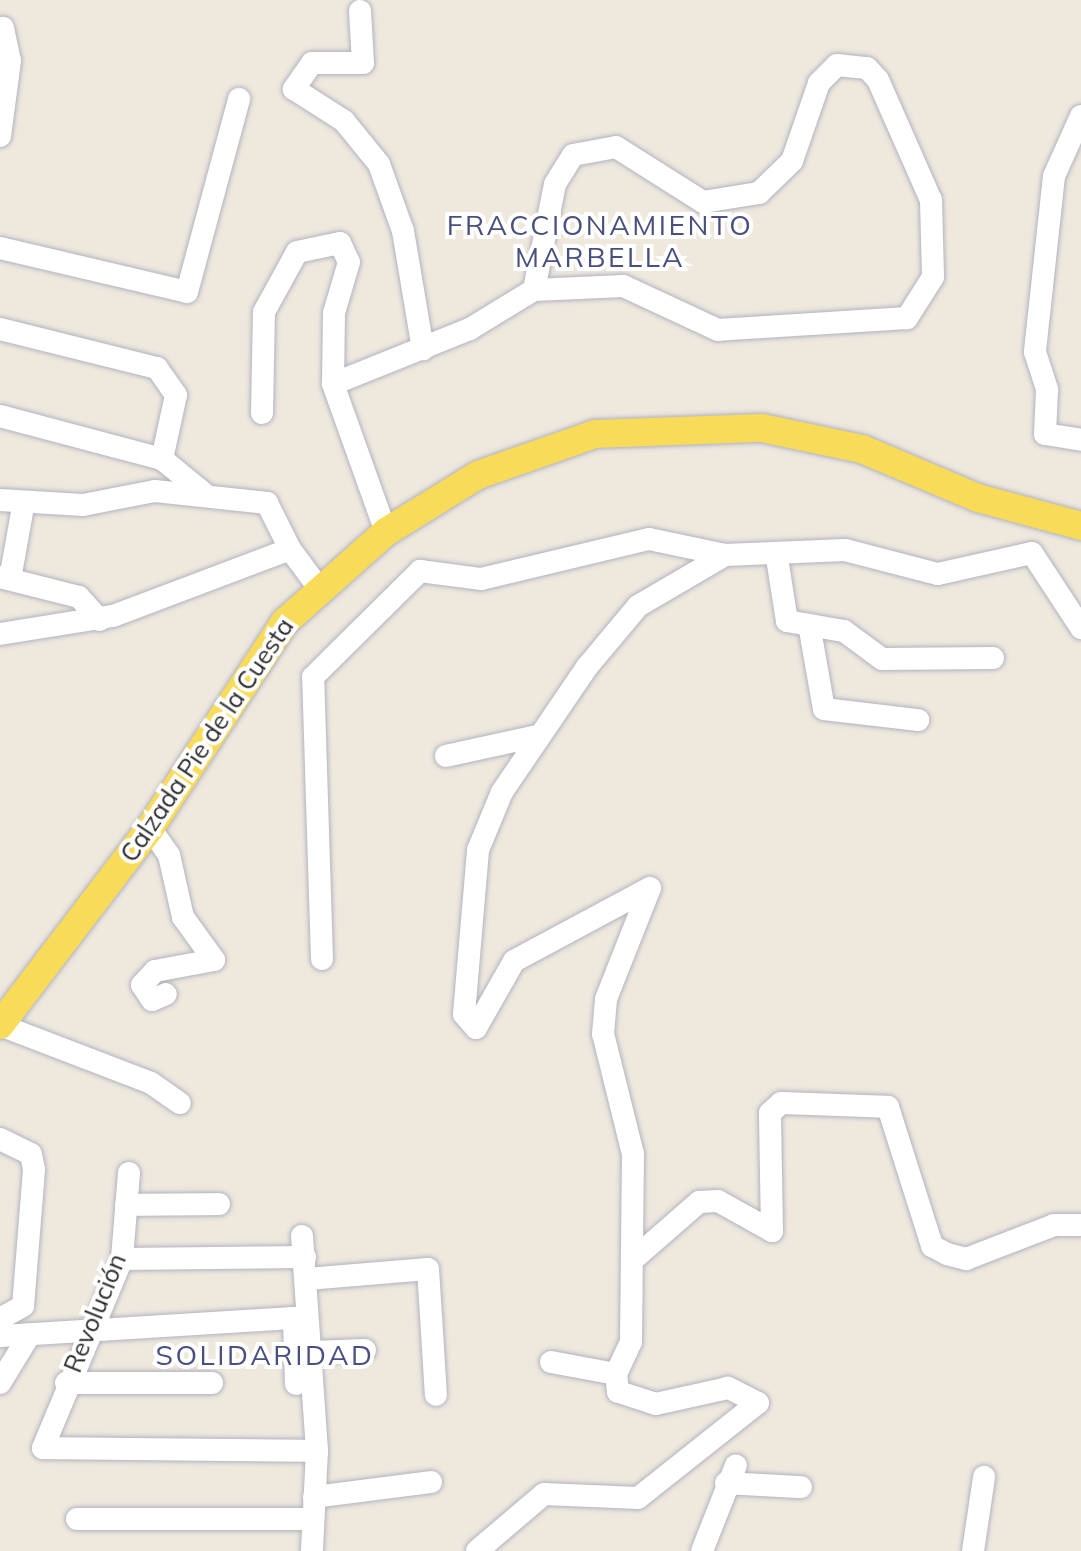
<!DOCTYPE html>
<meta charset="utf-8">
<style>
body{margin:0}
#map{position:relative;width:1081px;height:1551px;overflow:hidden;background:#eee8dd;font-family:Mulish,sans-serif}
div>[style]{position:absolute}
.roads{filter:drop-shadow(0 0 2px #b2b3c0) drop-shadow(0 0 2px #b2b3c0)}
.minor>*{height:22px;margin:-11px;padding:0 11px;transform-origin:11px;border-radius:11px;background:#fff}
.major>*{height:28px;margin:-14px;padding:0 14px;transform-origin:14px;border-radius:14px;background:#f7db59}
span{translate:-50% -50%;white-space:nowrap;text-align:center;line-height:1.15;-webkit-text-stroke:8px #fff;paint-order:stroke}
.street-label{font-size:25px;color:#2c2c2c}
.neighbourhood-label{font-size:28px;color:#49507f;letter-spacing:2.5px}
</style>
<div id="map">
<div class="roads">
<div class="minor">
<i style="left:360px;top:11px;width:52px;rotate:86.7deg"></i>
<i style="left:363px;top:63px;width:51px;rotate:180deg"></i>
<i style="left:312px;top:63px;width:32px;rotate:125deg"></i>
<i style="left:294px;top:89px;width:59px;rotate:32.6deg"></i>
<i style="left:344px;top:121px;width:55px;rotate:50.9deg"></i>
<i style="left:379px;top:164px;width:71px;rotate:70.3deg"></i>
<i style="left:403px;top:231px;width:120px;rotate:80.4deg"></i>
<i style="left:837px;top:65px;width:30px;rotate:6deg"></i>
<i style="left:867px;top:68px;width:16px;rotate:47deg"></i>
<i style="left:878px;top:80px;width:131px;rotate:66.2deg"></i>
<i style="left:931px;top:200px;width:77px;rotate:88.5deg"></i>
<i style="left:933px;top:277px;width:49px;rotate:122.4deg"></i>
<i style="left:907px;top:318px;width:189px;rotate:176.4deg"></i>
<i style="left:718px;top:330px;width:105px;rotate:-155.1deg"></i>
<i style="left:623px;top:286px;width:89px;rotate:177.4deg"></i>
<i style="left:534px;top:290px;width:108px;rotate:-78.8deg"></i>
<i style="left:555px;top:184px;width:34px;rotate:-58deg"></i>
<i style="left:573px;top:155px;width:44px;rotate:-10.5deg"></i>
<i style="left:616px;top:147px;width:103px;rotate:32.3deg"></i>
<i style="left:703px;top:202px;width:57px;rotate:-9.1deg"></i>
<i style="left:759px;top:193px;width:46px;rotate:-44.1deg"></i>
<i style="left:792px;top:161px;width:83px;rotate:-70.9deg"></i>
<i style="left:819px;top:83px;width:25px;rotate:-45deg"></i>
<i style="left:1081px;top:116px;width:66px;rotate:114.2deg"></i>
<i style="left:1054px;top:176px;width:177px;rotate:96.2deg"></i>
<i style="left:1035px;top:352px;width:40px;rotate:72deg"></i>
<i style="left:1047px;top:390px;width:44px;rotate:92.6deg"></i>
<i style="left:1045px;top:434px;width:36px;rotate:9deg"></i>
<i style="left:0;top:136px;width:76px;rotate:-82.4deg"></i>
<i style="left:10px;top:61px;width:34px;rotate:-102deg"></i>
<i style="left:0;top:248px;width:192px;rotate:13.2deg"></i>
<i style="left:187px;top:292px;width:200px;rotate:-74.9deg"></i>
<i style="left:0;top:329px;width:162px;rotate:14deg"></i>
<i style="left:157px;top:368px;width:33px;rotate:55deg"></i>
<i style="left:176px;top:395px;width:66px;rotate:102.3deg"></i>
<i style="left:333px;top:384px;width:148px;rotate:-21.9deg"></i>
<i style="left:470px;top:329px;width:75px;rotate:-31.4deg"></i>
<i style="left:262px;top:413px;width:101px;rotate:-88.9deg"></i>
<i style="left:264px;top:312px;width:68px;rotate:-61.2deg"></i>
<i style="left:297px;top:252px;width:44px;rotate:-11.8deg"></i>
<i style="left:340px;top:243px;width:21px;rotate:65deg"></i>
<i style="left:349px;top:262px;width:53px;rotate:106.4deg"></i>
<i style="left:334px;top:313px;width:71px;rotate:90.8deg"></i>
<i style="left:333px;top:384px;width:157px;rotate:70.3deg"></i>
<i style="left:0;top:416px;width:168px;rotate:14.9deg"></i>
<i style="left:162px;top:459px;width:58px;rotate:39.4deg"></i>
<i style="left:0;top:500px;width:83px;rotate:3.4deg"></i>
<i style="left:83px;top:505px;width:73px;rotate:-11deg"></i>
<i style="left:155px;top:491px;width:113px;rotate:6.1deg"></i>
<i style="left:267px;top:503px;width:51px;rotate:63.4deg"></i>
<i style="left:1032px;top:553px;width:90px;rotate:56.8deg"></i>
<i style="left:777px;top:558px;width:64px;rotate:81deg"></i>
<i style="left:787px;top:621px;width:58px;rotate:10deg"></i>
<i style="left:844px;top:631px;width:47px;rotate:36.4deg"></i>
<i style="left:882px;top:659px;width:111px;rotate:-0.5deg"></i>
<i style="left:0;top:577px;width:81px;rotate:14.2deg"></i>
<i style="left:79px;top:597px;width:31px;rotate:48deg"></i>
<i style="left:10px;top:579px;width:73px;rotate:-79.8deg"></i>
<i style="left:810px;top:630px;width:80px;rotate:80deg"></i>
<i style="left:824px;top:709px;width:95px;rotate:6.7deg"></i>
<i style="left:0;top:634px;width:114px;rotate:-9.1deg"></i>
<i style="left:113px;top:616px;width:189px;rotate:-20.7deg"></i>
<i style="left:290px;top:549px;width:47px;rotate:53.6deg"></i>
<i style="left:446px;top:756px;width:93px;rotate:-12.4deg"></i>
<i style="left:150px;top:828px;width:33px;rotate:55deg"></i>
<i style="left:169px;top:855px;width:64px;rotate:77.3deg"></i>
<i style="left:183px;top:917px;width:53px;rotate:54.2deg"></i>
<i style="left:214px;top:960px;width:60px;rotate:169.4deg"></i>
<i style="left:155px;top:971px;width:19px;rotate:133deg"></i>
<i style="left:142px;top:985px;width:18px;rotate:56deg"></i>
<i style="left:152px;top:1000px;width:15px;rotate:-23deg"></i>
<i style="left:322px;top:959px;width:282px;rotate:-91.8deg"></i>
<i style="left:313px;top:677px;width:151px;rotate:-44.7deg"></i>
<i style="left:420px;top:571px;width:62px;rotate:7.5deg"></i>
<i style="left:481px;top:579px;width:173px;rotate:-13.4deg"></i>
<i style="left:649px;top:539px;width:78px;rotate:11.9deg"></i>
<i style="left:725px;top:555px;width:120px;rotate:-2.4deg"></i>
<i style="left:845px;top:550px;width:96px;rotate:14.5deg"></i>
<i style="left:938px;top:574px;width:96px;rotate:-12.6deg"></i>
<i style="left:0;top:1025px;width:162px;rotate:21deg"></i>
<i style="left:151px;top:1083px;width:35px;rotate:35deg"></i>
<i style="left:0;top:1139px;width:34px;rotate:26deg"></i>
<i style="left:31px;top:1154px;width:16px;rotate:79deg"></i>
<i style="left:34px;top:1170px;width:136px;rotate:94.6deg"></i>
<i style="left:23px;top:1306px;width:26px;rotate:151deg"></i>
<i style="left:129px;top:1173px;width:86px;rotate:94.7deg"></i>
<i style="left:122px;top:1259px;width:205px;rotate:112.7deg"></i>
<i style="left:43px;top:1448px;width:274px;rotate:0.6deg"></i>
<i style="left:126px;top:1205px;width:93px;rotate:-0.6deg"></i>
<i style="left:302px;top:1236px;width:216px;rotate:86deg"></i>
<i style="left:317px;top:1451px;width:100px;rotate:92.9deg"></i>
<i style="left:636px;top:1257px;width:84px;rotate:-41.1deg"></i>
<i style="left:699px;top:1202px;width:19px;rotate:-3deg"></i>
<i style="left:718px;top:1201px;width:62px;rotate:29.1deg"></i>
<i style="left:772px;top:1231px;width:118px;rotate:-91deg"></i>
<i style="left:770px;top:1113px;width:15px;rotate:-42deg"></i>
<i style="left:781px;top:1103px;width:107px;rotate:2.1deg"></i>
<i style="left:888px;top:1107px;width:146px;rotate:72.4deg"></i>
<i style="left:932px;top:1246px;width:17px;rotate:28deg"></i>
<i style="left:947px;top:1254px;width:20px;rotate:15deg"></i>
<i style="left:966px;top:1259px;width:94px;rotate:-21.1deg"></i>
<i style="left:1054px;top:1225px;width:27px"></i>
<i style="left:122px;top:1259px;width:183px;rotate:-0.6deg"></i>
<i style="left:307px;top:1279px;width:121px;rotate:-4.7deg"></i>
<i style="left:428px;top:1269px;width:126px;rotate:86.4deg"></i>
<i style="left:0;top:1336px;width:295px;rotate:-3.5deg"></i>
<i style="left:294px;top:1318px;width:66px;rotate:88.3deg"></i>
<i style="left:312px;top:1352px;width:53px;rotate:-2.2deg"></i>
<i style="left:551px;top:1362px;width:66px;rotate:10.5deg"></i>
<i style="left:616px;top:1374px;width:35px;rotate:-65deg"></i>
<i style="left:631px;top:1342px;width:188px;rotate:-89.4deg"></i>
<i style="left:633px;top:1154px;width:124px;rotate:-104deg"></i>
<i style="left:603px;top:1034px;width:35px;rotate:-85deg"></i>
<i style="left:606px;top:999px;width:119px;rotate:-68.4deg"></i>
<i style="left:650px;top:888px;width:154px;rotate:151.8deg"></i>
<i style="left:514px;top:961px;width:77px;rotate:119.6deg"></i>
<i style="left:476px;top:1028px;width:18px;rotate:-131deg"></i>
<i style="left:464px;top:1014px;width:165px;rotate:-85.1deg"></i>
<i style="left:478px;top:850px;width:63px;rotate:-67.5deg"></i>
<i style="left:502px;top:792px;width:151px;rotate:-55.8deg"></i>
<i style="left:587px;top:667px;width:80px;rotate:-50.1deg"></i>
<i style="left:638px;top:606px;width:101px;rotate:-30.4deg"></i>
<i style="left:0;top:1383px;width:57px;rotate:-58.5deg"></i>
<i style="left:66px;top:1383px;width:146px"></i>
<i style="left:726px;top:1483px;width:75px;rotate:3.1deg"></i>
<i style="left:314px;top:1497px;width:118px;rotate:-7.3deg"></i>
<i style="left:77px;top:1519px;width:236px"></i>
<i style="left:477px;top:1551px;width:88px;rotate:-40.4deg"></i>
<i style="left:544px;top:1494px;width:94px;rotate:2.4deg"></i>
<i style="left:638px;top:1498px;width:153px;rotate:-38.4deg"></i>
<i style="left:758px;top:1403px;width:34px;rotate:-153deg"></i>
<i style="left:728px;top:1388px;width:74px;rotate:167.5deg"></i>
<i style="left:656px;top:1404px;width:40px;rotate:-162deg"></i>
<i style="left:618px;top:1392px;width:18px;rotate:-96deg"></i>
<i style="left:702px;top:1551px;width:92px;rotate:-68.4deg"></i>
<i style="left:973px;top:1551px;width:75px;rotate:-81.5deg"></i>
</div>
<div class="major">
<i style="left:0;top:1025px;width:248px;rotate:-52.7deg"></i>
<i style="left:150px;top:828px;width:246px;rotate:-56.8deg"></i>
<i style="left:285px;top:622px;width:135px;rotate:-41.7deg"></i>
<i style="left:386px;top:532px;width:108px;rotate:-31.8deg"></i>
<i style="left:478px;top:475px;width:124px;rotate:-19.3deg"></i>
<i style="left:595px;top:434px;width:167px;rotate:-2.1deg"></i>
<i style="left:762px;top:428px;width:102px;rotate:11.9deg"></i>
<i style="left:862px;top:449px;width:126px;rotate:22.9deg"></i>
<i style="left:978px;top:498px;width:107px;rotate:15.2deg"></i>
</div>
</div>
<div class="street-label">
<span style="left:207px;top:740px;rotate:-56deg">Calzada Pie de la Cuesta</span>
<span style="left:95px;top:1313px;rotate:-68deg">Revolución</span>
</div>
<div class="neighbourhood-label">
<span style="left:600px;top:241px">FRACCIONAMIENTO<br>MARBELLA</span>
<span style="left:265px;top:1355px">SOLIDARIDAD</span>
</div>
</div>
